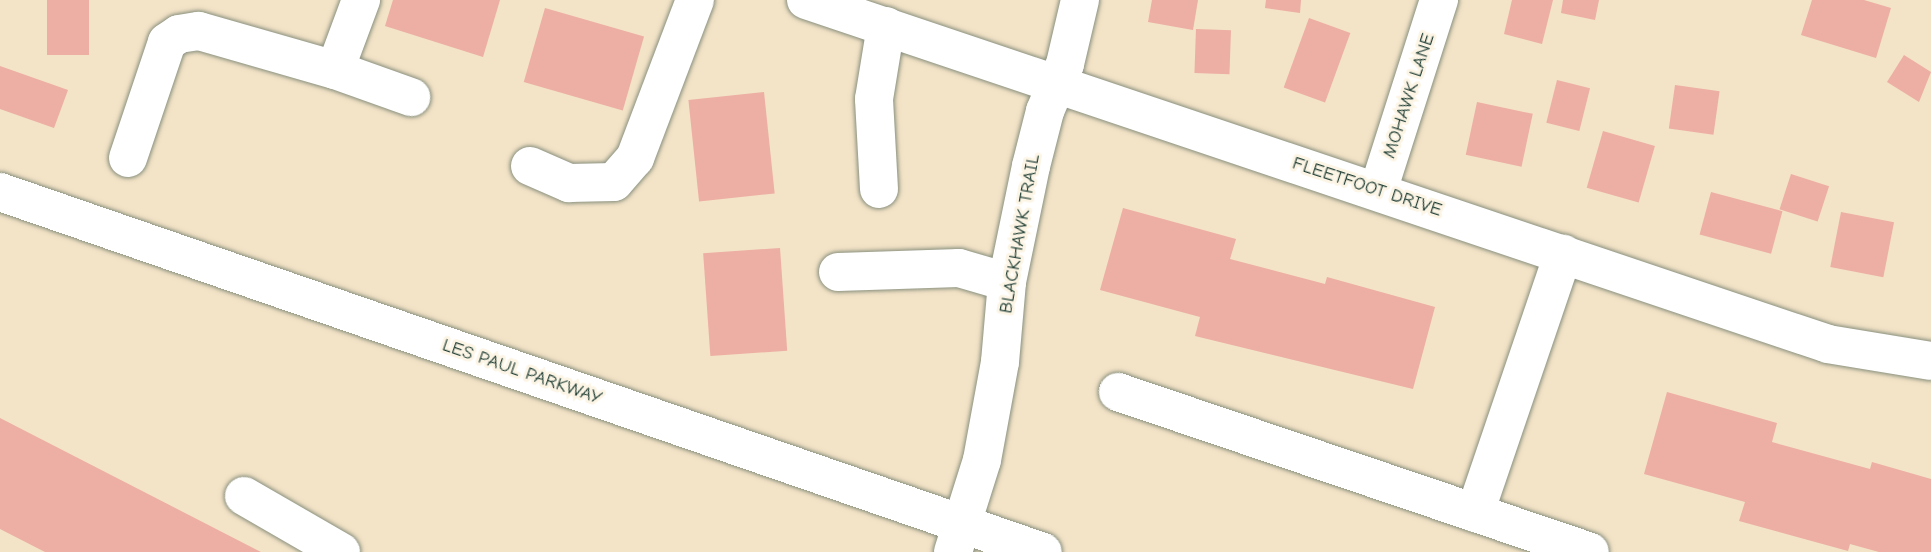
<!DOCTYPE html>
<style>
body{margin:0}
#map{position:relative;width:1931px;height:552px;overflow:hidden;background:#f3e3c7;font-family:"Comic Neue",sans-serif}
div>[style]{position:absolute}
.building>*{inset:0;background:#edaea3;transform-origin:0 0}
.roads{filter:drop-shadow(0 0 2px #89907e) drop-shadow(0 0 2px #89907e)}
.minor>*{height:38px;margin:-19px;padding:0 19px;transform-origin:19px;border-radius:19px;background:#fff}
.major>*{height:38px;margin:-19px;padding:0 19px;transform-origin:19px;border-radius:19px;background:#fff}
span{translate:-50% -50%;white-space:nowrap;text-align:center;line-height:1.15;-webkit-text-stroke:6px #fcf5e5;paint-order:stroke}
.street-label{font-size:19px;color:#1f3d34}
</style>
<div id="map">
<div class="building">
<i style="left:47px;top:0;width:42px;height:55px"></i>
<i style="clip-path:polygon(393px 0,500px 0,483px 57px,385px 26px)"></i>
<i style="clip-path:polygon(1152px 0,1198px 0,1193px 30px,1148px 22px)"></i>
<i style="clip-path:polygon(1266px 0,1301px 0,1300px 13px,1265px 8px)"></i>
<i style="clip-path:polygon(1512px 0,1553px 0,1542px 44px,1504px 34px)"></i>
<i style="clip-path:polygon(1563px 0,1599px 0,1595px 20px,1561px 13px)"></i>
<i style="clip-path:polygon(1812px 0,1864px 0,1891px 8px,1876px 58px,1801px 35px)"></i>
<i style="left:545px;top:8px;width:103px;height:77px;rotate:16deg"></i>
<i style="left:1309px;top:18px;width:44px;height:74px;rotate:20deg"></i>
<i style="left:1196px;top:29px;width:35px;height:44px;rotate:2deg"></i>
<i style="clip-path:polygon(1904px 55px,1931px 72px,1919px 102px,1887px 82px)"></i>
<i style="clip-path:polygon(0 66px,68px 90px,54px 128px,0 109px)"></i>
<i style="left:1557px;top:80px;width:34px;height:44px;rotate:14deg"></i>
<i style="left:1675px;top:85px;width:45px;height:44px;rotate:8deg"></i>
<i style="left:764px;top:92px;width:102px;height:76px;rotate:84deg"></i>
<i style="left:1477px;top:102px;width:57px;height:54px;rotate:12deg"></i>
<i style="left:1603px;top:131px;width:54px;height:59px;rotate:16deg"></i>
<i style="left:1791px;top:174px;width:40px;height:37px;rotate:18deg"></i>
<i style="left:1711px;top:192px;width:74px;height:44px;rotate:15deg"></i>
<i style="clip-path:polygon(1123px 208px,1236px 239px,1230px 259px,1325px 284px,1327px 277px,1435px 307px,1413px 389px,1195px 336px,1200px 317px,1100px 290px)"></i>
<i style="left:1841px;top:212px;width:54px;height:56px;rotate:11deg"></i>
<i style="left:780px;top:248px;width:103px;height:77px;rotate:86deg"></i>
<i style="clip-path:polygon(1667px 392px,1777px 423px,1772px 442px,1870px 469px,1872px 462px,1931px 479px,1931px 552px,1879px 552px,1850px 544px,1848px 551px,1739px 521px,1745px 502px,1644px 474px)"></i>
<i style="clip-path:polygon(0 418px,261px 552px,45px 552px,0 529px)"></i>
</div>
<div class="roads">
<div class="minor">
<i style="left:806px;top:0;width:1078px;rotate:18.6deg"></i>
<i style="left:1828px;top:344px;width:104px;rotate:9.4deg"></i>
<i style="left:335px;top:70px;width:81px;rotate:19.6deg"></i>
<i style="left:128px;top:158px;width:122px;rotate:-71.4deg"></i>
<i style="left:167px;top:42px;width:14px;rotate:-34deg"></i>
<i style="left:179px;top:34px;width:20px;rotate:-9deg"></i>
<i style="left:199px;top:31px;width:141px;rotate:16deg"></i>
<i style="left:335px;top:70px;width:75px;rotate:-69.6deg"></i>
<i style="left:530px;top:166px;width:43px;rotate:23.6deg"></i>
<i style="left:569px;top:183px;width:45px;rotate:-1.3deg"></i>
<i style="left:614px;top:182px;width:32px;rotate:-49deg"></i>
<i style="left:635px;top:158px;width:169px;rotate:-69.2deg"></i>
<i style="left:879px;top:189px;width:90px;rotate:-93.2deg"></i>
<i style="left:874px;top:99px;width:74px;rotate:-80.7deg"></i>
<i style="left:1378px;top:191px;width:201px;rotate:-72.3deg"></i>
<i style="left:838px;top:272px;width:121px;rotate:-1.9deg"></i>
<i style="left:959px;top:268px;width:50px;rotate:16.3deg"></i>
<i style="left:1118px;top:392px;width:498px;rotate:18.7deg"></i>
<i style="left:244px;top:496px;width:112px;rotate:30deg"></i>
<i style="left:1475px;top:513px;width:274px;rotate:-71.2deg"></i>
<i style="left:953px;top:552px;width:96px;rotate:-72.5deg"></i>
<i style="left:982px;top:460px;width:100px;rotate:-79.6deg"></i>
<i style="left:1000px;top:362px;width:80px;rotate:-85deg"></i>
<i style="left:1007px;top:282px;width:118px;rotate:-78.3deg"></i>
<i style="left:1031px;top:166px;width:57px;rotate:-75.7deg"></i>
<i style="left:1045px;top:111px;width:51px;rotate:-66.9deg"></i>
<i style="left:1065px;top:64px;width:66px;rotate:-76.8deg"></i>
</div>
<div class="major">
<i style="left:0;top:192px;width:1103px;rotate:19.04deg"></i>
</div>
</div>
<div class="street-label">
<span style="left:1409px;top:96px;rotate:-72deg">MOHAWK LANE</span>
<span style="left:1367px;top:187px;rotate:18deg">FLEETFOOT DRIVE</span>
<span style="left:1020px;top:234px;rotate:-80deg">BLACKHAWK TRAIL</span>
<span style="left:522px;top:372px;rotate:19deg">LES PAUL PARKWAY</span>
</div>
</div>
